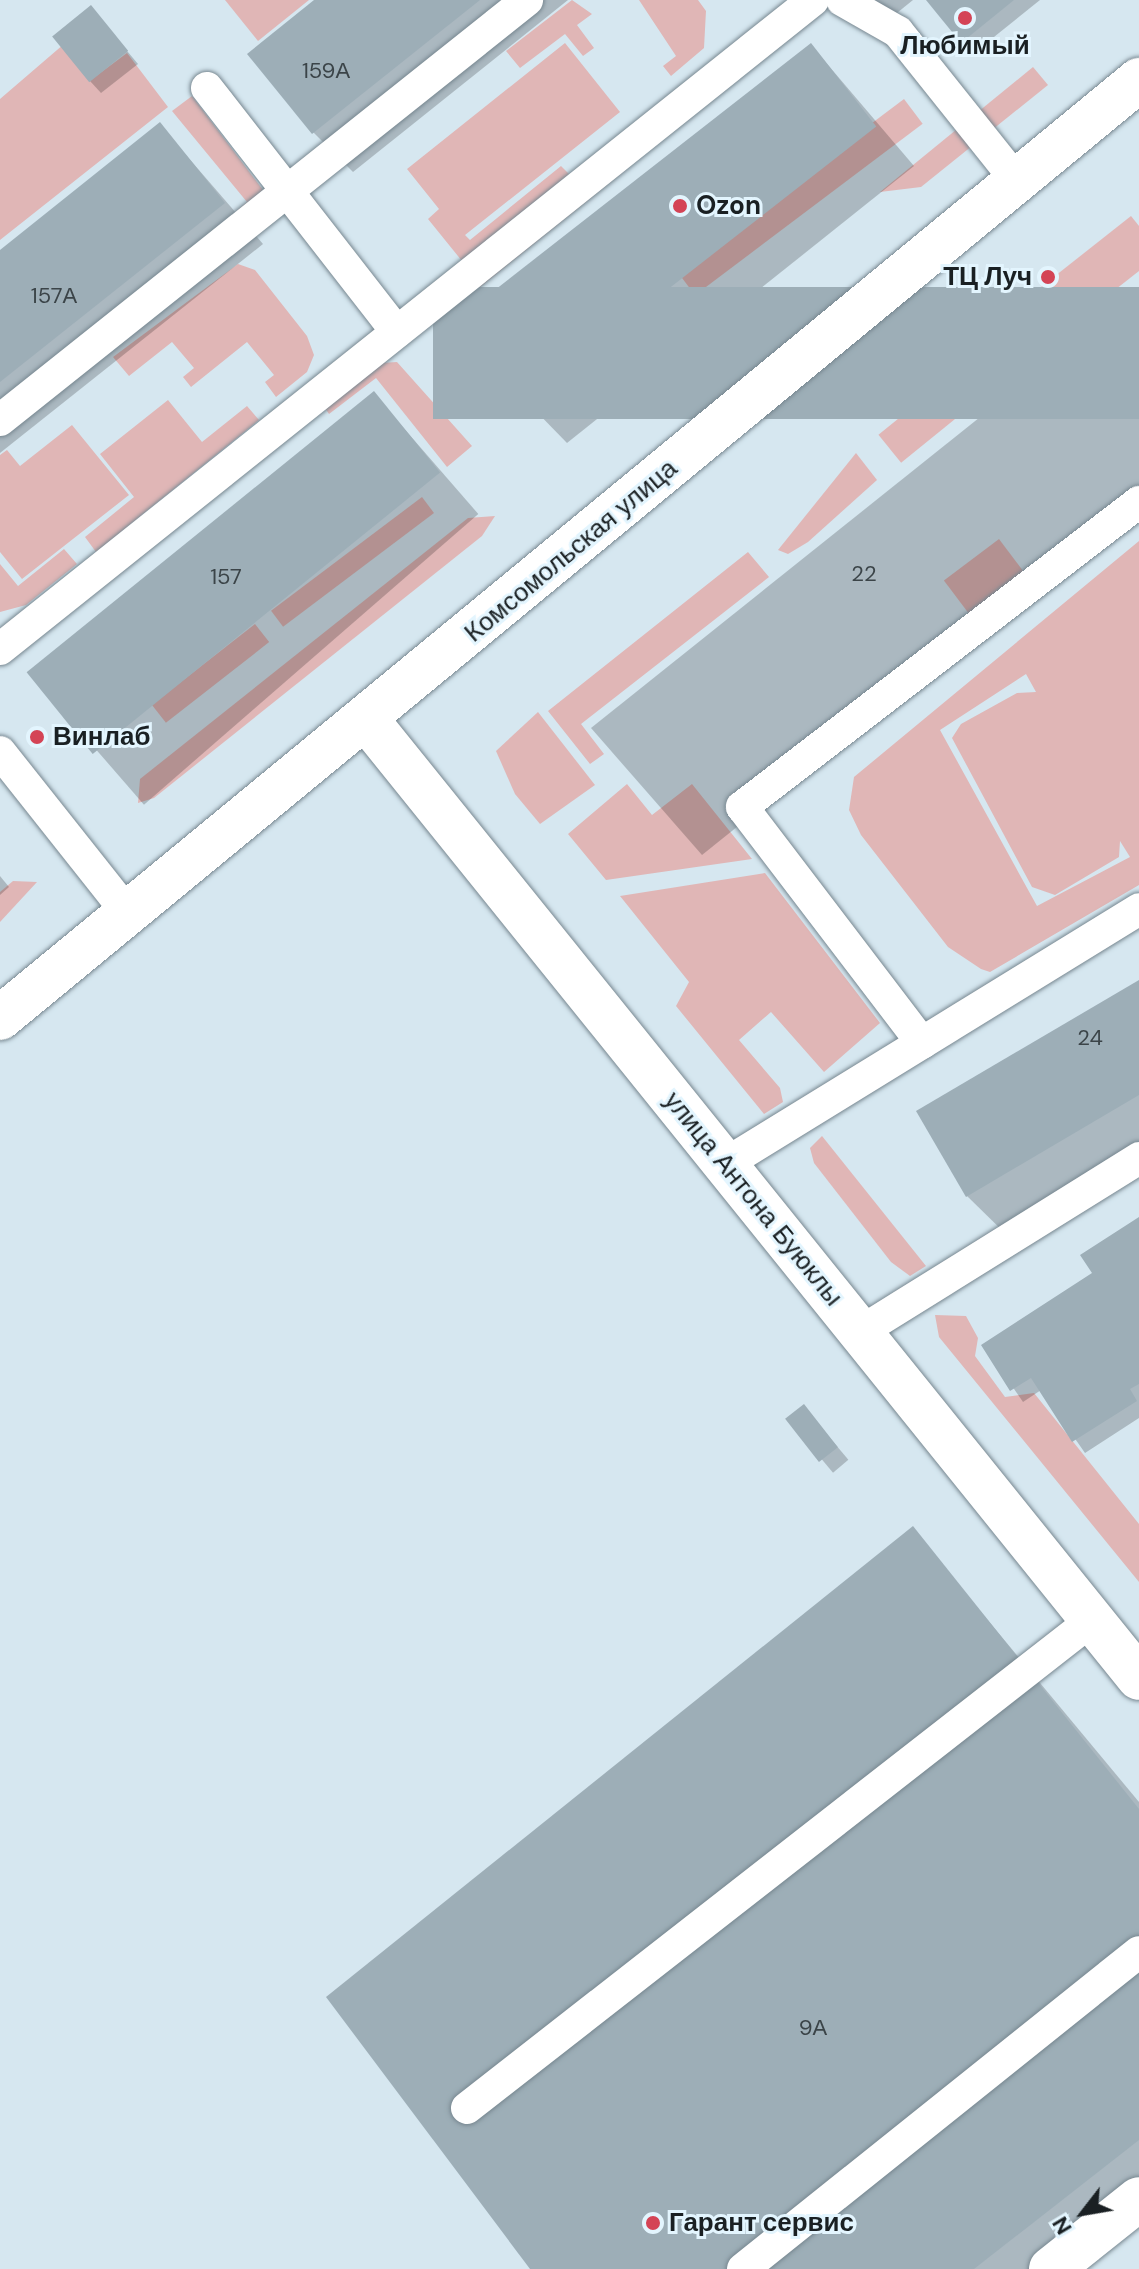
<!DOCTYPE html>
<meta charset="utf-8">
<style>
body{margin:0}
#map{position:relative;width:1139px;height:2269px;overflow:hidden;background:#d6e7f0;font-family:"DM Sans",sans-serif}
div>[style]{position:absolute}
.green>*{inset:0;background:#e0b6b6;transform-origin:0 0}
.shadow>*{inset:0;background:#0003;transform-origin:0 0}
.building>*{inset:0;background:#9daeb7;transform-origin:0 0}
.roads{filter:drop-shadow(0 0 2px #778790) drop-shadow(0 0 2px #778790)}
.lane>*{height:32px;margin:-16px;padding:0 16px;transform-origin:16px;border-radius:16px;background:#fff}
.street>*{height:44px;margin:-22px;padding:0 22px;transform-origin:22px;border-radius:22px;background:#fff}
.primary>*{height:44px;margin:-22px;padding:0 22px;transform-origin:22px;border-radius:22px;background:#fff}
.dots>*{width:22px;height:22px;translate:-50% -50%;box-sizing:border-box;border:4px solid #e3f5fe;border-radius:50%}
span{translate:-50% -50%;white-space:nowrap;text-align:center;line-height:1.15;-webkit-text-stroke:6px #e3f5fe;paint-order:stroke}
.number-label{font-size:22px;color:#3b4448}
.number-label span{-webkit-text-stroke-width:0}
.poi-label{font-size:26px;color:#1a2023;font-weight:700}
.left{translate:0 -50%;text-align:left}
.right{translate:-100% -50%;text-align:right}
.street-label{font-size:26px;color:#1a2023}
.north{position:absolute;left:1043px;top:2173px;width:80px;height:80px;-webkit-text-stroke:6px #e3f5fe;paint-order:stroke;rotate:239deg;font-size:22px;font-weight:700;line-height:32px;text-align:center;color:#1a2023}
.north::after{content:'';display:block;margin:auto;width:28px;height:36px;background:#1a2023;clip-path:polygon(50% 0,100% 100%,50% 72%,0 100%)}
</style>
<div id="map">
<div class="green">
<i style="clip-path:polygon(225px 0,309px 0,258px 41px)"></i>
<i style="clip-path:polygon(572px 0,592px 14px,577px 25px,594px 48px,583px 56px,565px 34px,520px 68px,506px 51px)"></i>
<i style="clip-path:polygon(639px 0,698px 0,706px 11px,704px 48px,671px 76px,663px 66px,676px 56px)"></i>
<i style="clip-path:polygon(565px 43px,620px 112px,465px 235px,470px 240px,561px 166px,569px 174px,462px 261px,428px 219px,439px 209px,407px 169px)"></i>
<i style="clip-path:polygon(64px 44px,91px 80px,127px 53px,168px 107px,0 240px,0 99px)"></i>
<i style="clip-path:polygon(1033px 67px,1048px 85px,921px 187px,880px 192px)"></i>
<i style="clip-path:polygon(192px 96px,263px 190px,199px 244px,247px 202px,172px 111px)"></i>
<i style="left:904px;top:99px;width:31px;height:285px;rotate:53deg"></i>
<i style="clip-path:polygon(632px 165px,454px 308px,530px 403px,521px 410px,445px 312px)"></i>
<i style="clip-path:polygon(1131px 216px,1139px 226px,1139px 271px,1046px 344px,1017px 306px)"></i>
<i style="clip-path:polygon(238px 264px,255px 270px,307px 336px,314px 355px,307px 372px,276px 397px,265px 382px,274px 375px,247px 342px,191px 387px,183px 377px,194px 368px,172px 342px,129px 376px,113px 357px)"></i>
<i style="left:1009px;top:329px;width:36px;height:168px;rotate:51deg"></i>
<i style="clip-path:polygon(397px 362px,472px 446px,447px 467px,376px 378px,329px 414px,325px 408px,381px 363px)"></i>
<i style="clip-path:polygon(168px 400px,202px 442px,247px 406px,259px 420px,96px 552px,85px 537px,134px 497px,100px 454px)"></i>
<i style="clip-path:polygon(72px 425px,129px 495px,22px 579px,0 552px,0 455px,7px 450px,20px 466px)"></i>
<i style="clip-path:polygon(856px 453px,877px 480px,808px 542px,788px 554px,778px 550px)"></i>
<i style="left:422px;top:497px;width:20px;height:189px;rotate:53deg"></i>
<i style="clip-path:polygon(495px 516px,482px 536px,154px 798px,138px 803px,140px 779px,468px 518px)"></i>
<i style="left:999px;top:539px;width:41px;height:69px;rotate:53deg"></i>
<i style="clip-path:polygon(evenodd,1139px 541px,1139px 885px,990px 972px,981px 969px,948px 947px,861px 835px,849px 810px,854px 777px,1139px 541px,1026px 674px,1036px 692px,1017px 693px,961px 724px,952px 738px,1032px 887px,1055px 895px,1119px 857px,1120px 841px,1130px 857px,1037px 906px,940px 730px,1026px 674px)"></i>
<i style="clip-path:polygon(64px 549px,77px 564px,26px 605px,0 612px,0 564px,18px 586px)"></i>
<i style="clip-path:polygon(748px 552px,769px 577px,581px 724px,604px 754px,590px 764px,548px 711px)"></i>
<i style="left:255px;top:624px;width:23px;height:131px;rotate:52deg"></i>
<i style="clip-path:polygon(538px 712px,595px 785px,540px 824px,515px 794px,496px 751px)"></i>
<i style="clip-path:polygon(627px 784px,652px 815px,692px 784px,752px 859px,606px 880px,568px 834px)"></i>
<i style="clip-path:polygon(765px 873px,880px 1023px,824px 1072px,771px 1012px,739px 1040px,780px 1088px,783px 1102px,764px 1114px,676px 1006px,689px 982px,620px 896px)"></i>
<i style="clip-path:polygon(13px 881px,37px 882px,0 922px,0 892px)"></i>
<i style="clip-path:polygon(822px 1136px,926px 1266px,910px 1276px,891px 1262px,814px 1163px,810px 1148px)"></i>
<i style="clip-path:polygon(935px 1315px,966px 1316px,978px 1338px,975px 1356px,1005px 1397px,1034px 1393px,1139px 1524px,1139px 1582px,939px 1337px)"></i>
</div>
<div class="shadow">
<i style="clip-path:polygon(317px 0,568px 0,353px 172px,313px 132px)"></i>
<i style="clip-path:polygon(866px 0,913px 0,887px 21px)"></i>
<i style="clip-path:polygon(929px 0,1040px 0,974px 53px)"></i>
<i style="clip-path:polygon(91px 8px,138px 64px,101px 93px,90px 81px)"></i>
<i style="clip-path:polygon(811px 45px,914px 166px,567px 443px,528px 403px)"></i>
<i style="clip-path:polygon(160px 125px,263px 244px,0 453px,0 253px)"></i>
<i style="clip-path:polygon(1139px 290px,1139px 505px,702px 855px,591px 728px)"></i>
<i style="left:374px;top:394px;width:159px;height:443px;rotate:49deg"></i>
<i style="clip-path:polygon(0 876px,9px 887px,0 895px)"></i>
<i style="clip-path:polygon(1139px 983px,1139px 1171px,1015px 1243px,967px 1196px)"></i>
<i style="clip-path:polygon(1139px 1220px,1139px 1418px,1085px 1453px,1041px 1390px,1023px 1402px,984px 1345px,1095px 1274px)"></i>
<i style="left:804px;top:1407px;width:69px;height:20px;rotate:50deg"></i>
<i style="clip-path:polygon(912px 1529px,1139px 1802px,1139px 2210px,1064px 2269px,531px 2269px,329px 1997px)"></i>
</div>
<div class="building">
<i style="clip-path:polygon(314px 0,480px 0,312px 134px,247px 54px)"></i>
<i style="clip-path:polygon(926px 0,1014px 0,961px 43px)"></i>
<i style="left:91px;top:5px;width:59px;height:50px;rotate:51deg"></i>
<i style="left:811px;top:43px;width:106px;height:448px;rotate:52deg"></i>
<i style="clip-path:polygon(160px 122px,225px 203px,0 382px,0 250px)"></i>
<i style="left:1139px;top:287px;width:132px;height:706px;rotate:90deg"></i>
<i style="left:374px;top:391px;width:105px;height:447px;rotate:51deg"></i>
<i style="clip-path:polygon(1139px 980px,1139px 1095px,966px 1197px,916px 1111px)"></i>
<i style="clip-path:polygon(1139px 1217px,1139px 1384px,1130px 1389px,1137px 1401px,1072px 1442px,1031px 1378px,1010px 1391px,981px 1345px,1092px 1273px,1080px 1255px)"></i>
<i style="left:804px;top:1404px;width:55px;height:24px;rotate:52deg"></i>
<i style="clip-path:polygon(913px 1526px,1139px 1809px,1139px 2140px,974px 2269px,530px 2269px,326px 1997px)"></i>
</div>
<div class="roads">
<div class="lane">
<i style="left:842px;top:0;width:64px;rotate:29.7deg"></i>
<i style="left:898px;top:32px;width:191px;rotate:51.4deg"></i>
<i style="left:207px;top:88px;width:309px;rotate:52.1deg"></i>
<i style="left:0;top:420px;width:674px;rotate:-38.55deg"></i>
<i style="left:0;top:649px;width:1040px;rotate:-38.6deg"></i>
<i style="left:0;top:752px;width:208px;rotate:51.6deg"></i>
<i style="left:922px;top:1043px;width:297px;rotate:-127.3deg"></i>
<i style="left:742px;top:807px;width:501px;rotate:-37.53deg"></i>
<i style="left:725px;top:1164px;width:486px;rotate:-31.6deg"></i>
<i style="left:860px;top:1332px;width:329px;rotate:-31.9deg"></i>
<i style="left:467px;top:2108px;width:793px;rotate:-37.98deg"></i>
<i style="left:743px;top:2269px;width:507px;rotate:-38.68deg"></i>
</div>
<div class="street">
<i style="left:367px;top:720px;width:1230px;rotate:51.14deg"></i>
<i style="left:1051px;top:2269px;width:112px;rotate:-38.5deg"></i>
</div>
<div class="primary">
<i style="left:0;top:1018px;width:1476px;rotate:-39.47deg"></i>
</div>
</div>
<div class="dots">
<i style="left:965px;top:18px;background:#d44456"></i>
<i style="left:680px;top:206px;background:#d44456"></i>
<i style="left:1048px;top:277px;background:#d44456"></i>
<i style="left:37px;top:737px;background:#d44456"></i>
<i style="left:653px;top:2223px;background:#d44456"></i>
</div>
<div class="number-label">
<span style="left:326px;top:71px">159А</span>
<span style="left:54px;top:296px">157А</span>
<span style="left:864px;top:574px">22</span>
<span style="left:226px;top:577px">157</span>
<span style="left:1090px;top:1038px">24</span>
<span style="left:813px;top:2028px">9А</span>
</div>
<div class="poi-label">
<span style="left:965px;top:46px">Любимый</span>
<span class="left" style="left:696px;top:206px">Ozon</span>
<span class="right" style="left:1032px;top:277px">ТЦ Луч</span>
<span class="left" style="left:53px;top:737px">Винлаб</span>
<span class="left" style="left:669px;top:2223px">Гарант сервис</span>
</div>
<div class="street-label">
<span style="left:571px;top:551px;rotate:-40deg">Комсомольская улица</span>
<span style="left:753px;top:1199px;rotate:51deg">улица Антона Буюклы</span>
</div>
<div class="north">N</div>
</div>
